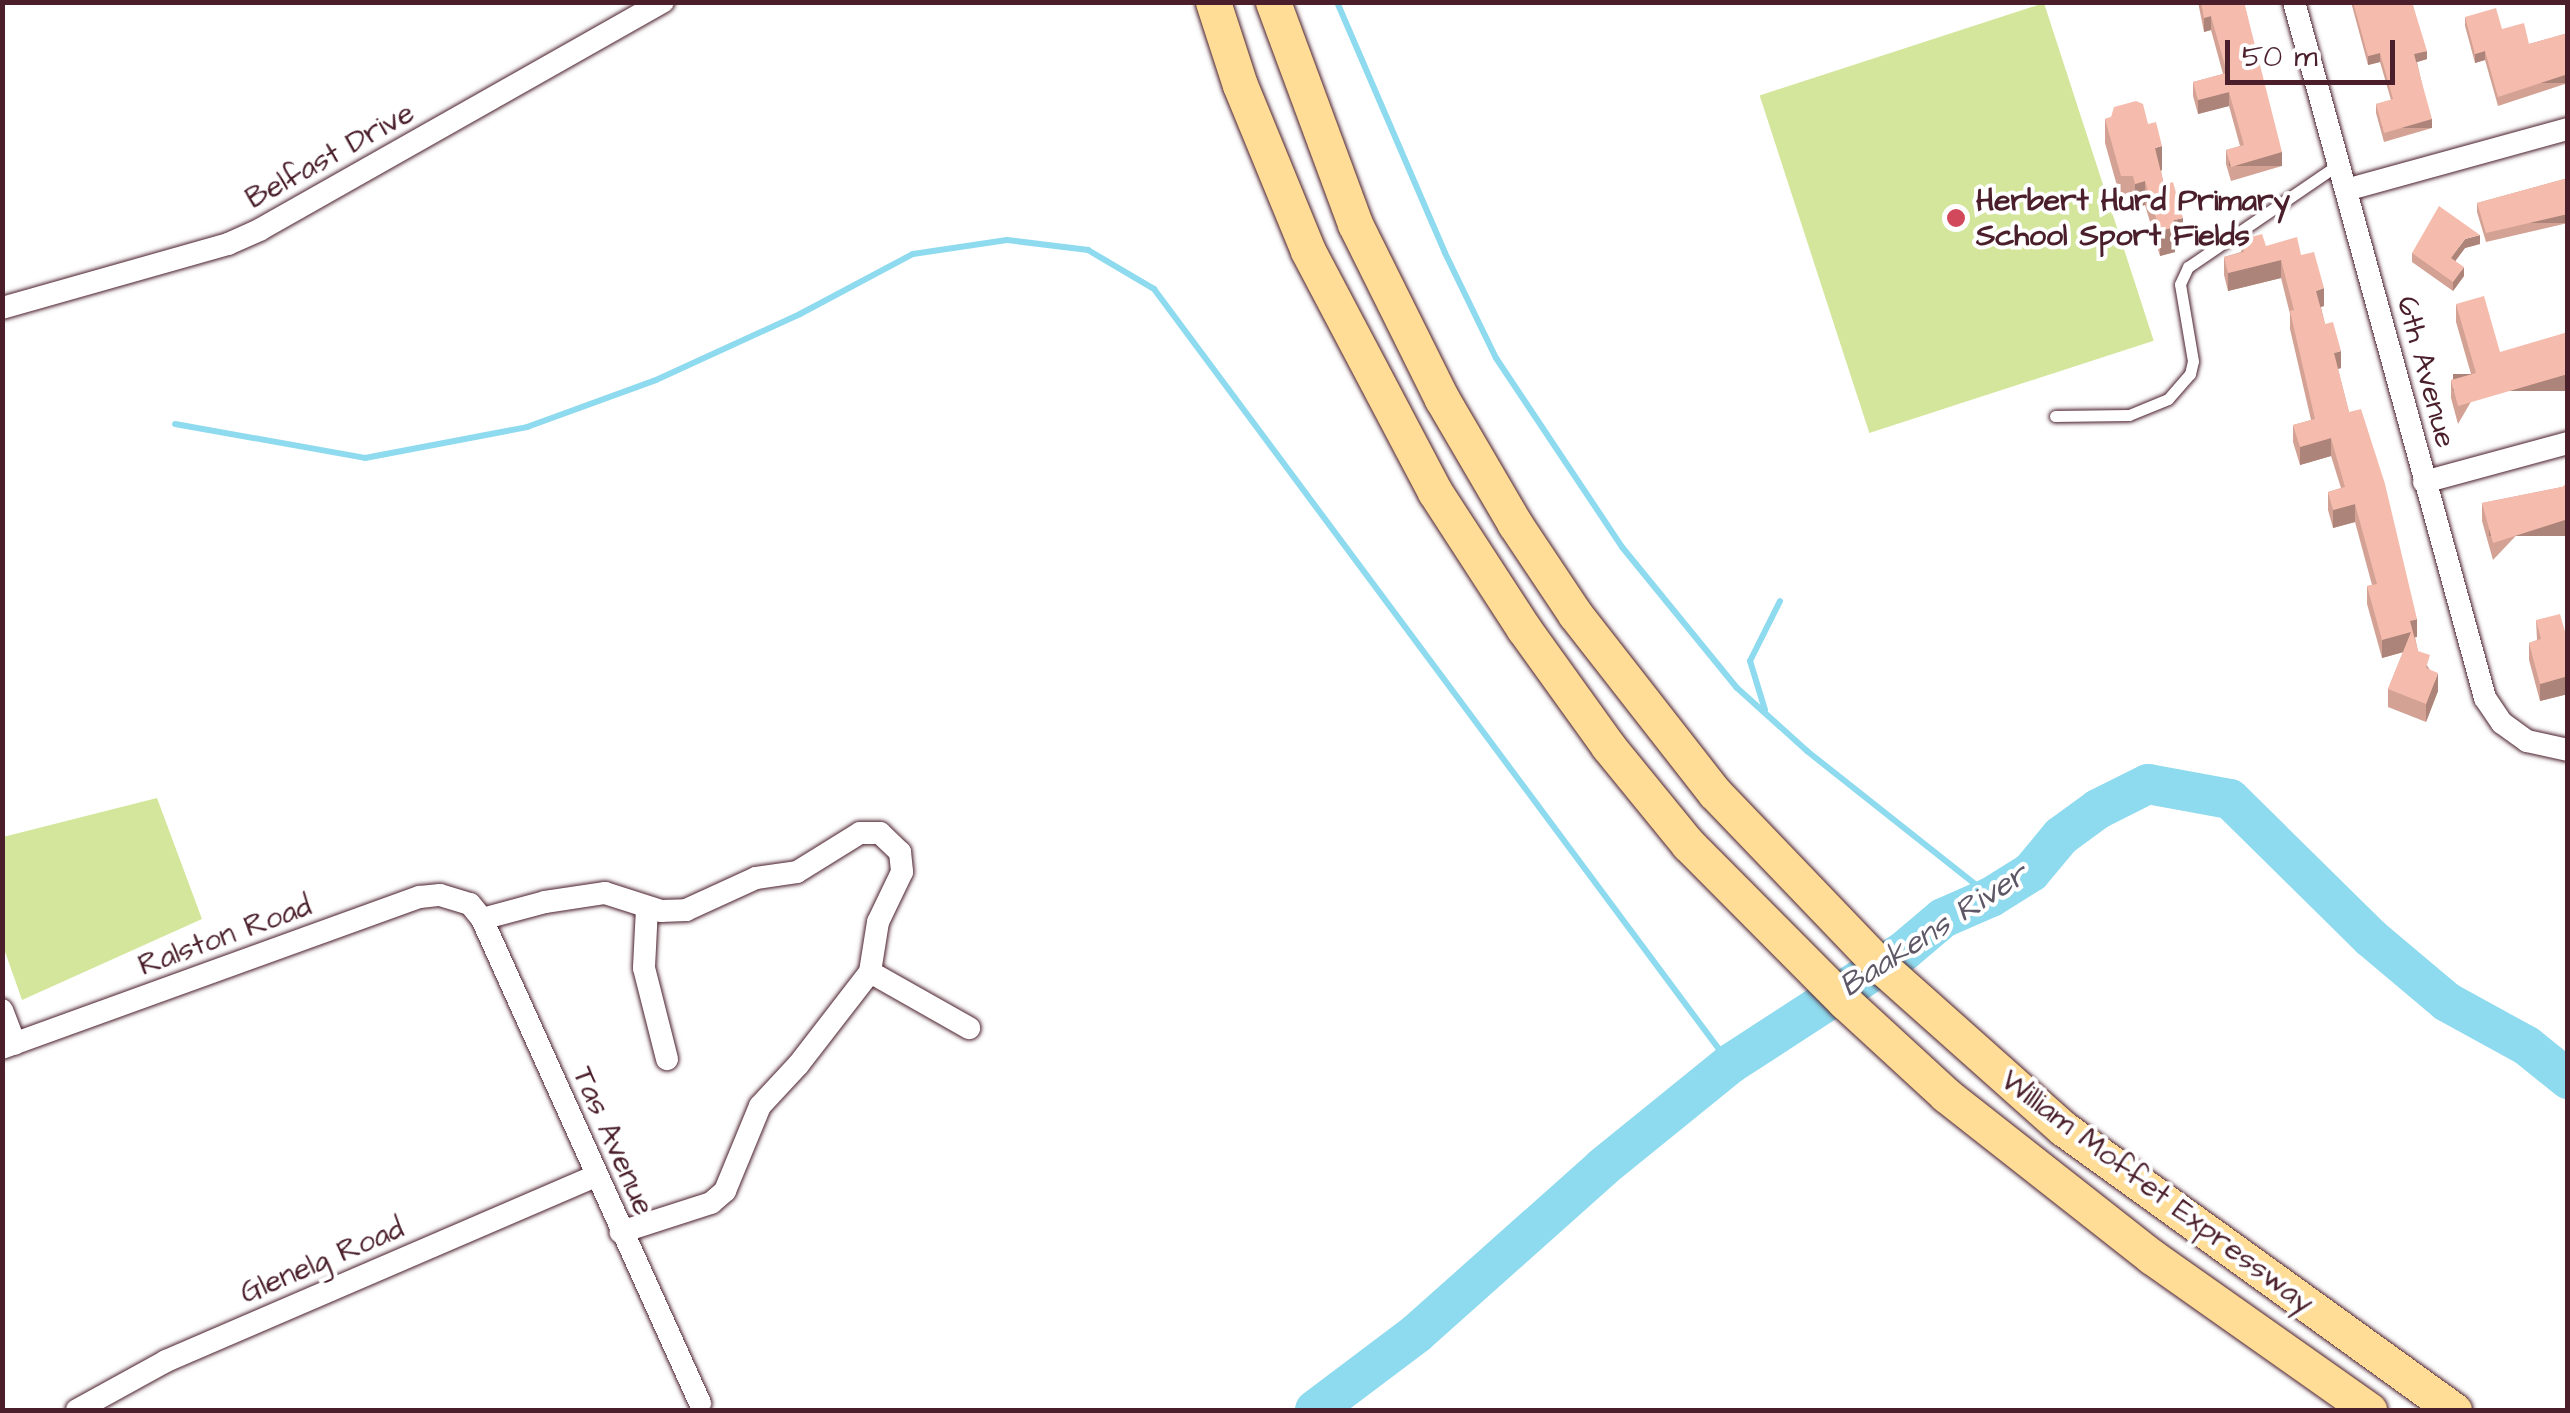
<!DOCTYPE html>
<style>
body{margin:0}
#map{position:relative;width:2570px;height:1413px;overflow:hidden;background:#fff;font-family:"Architects Daughter",sans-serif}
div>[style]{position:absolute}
.green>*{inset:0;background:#d3e69b;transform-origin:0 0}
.stream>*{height:6px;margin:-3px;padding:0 3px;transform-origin:3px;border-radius:3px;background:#8edaee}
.river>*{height:40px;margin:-20px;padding:0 20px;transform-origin:20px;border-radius:20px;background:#8edaee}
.roads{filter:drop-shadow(0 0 2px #4a1f2b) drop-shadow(0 0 2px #4a1f2b)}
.service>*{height:11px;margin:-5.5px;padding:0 5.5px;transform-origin:5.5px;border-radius:5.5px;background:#fff}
.minor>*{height:22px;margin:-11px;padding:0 11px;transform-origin:11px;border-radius:11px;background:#fff}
.primary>*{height:35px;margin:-17.5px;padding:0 17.5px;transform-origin:17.5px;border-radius:17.5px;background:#ffdd96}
.wall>*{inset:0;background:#d3a295}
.shaded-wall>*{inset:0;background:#ac8479;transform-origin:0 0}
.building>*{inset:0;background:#f5bcad}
.dots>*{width:28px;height:28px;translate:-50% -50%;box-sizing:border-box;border:5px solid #fff;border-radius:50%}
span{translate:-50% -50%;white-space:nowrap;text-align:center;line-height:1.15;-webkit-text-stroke:8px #fff;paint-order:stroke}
.street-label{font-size:30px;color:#4a1f2b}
.poi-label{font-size:30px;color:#4a1f2b;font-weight:700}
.left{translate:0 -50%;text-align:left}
.water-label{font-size:32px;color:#5e5766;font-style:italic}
.frame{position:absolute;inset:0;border:5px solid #4a1f2b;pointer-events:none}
.scale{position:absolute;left:2225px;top:40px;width:170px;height:45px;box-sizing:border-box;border:5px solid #4a1f2b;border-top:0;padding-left:12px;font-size:30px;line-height:35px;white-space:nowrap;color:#4a1f2b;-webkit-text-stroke:8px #fff;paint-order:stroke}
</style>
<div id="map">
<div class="green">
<i style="left:2044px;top:3px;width:355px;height:299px;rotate:72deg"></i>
<i style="clip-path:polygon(157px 798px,202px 919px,22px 1000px,3px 946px,3px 837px)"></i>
</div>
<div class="stream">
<i style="left:1337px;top:2px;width:273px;rotate:66.7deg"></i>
<i style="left:1445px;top:253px;width:117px;rotate:64.1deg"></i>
<i style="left:1496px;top:358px;width:227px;rotate:56.3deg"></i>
<i style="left:1622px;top:547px;width:181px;rotate:50.8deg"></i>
<i style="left:1736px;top:687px;width:96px;rotate:42deg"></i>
<i style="left:1807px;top:751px;width:235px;rotate:38.4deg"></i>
<i style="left:175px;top:424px;width:193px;rotate:10.1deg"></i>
<i style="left:365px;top:458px;width:165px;rotate:-10.8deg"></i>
<i style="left:527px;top:427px;width:137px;rotate:-20deg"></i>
<i style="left:656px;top:380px;width:158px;rotate:-24.6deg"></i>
<i style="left:800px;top:314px;width:128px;rotate:-28deg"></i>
<i style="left:913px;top:254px;width:95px;rotate:-8.5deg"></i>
<i style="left:1007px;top:240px;width:82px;rotate:7deg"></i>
<i style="left:1088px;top:250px;width:77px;rotate:30.6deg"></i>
<i style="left:1154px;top:289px;width:966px;rotate:53.38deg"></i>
<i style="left:1765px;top:710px;width:51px;rotate:-107deg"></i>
<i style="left:1750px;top:661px;width:67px;rotate:-63.4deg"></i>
</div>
<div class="river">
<i style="left:1315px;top:1410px;width:128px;rotate:-37deg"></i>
<i style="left:1417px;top:1333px;width:249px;rotate:-41.7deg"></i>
<i style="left:1603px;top:1167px;width:164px;rotate:-39deg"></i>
<i style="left:1730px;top:1064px;width:207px;rotate:-33deg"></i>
<i style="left:1904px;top:951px;width:51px;rotate:-40.2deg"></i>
<i style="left:1943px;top:918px;width:52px;rotate:-23.6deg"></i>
<i style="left:1991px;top:897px;width:47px;rotate:-32deg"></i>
<i style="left:2031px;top:872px;width:47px;rotate:-50.2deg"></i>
<i style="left:2061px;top:836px;width:46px;rotate:-36.1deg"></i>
<i style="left:2098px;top:809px;width:56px;rotate:-26.6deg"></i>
<i style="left:2148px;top:784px;width:83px;rotate:10.4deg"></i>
<i style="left:2230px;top:799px;width:198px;rotate:44.6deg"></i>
<i style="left:2371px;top:938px;width:99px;rotate:40.1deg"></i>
<i style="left:2447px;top:1002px;width:91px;rotate:28.8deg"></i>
<i style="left:2527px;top:1046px;width:53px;rotate:38.8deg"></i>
</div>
<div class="roads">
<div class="service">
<i style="left:2055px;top:416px;width:74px;rotate:-0.8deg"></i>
<i style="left:2129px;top:415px;width:42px;rotate:-22.3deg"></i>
<i style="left:2168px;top:399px;width:33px;rotate:-49deg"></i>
<i style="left:2190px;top:374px;width:13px;rotate:-77deg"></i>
<i style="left:2193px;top:361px;width:78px;rotate:-99.6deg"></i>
<i style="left:2180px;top:284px;width:19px;rotate:-65deg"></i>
<i style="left:2188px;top:267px;width:183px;rotate:-34.3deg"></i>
</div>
<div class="minor">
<i style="left:2294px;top:2px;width:722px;rotate:74.65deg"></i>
<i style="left:2485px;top:698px;width:30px;rotate:56deg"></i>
<i style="left:2502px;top:723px;width:31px;rotate:36deg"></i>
<i style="left:2527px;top:741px;width:42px;rotate:12.4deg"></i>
<i style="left:2346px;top:190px;width:230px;rotate:-15.4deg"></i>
<i style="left:2px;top:308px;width:235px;rotate:-15.8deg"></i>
<i style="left:228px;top:244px;width:36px;rotate:-24deg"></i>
<i style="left:261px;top:229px;width:462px;rotate:-29.5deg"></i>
<i style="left:2424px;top:482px;width:149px;rotate:-15.2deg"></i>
<i style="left:647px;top:908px;width:60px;rotate:92.9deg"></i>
<i style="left:644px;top:968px;width:94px;rotate:75.8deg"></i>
<i style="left:482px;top:919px;width:65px;rotate:-15.1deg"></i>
<i style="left:545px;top:902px;width:61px;rotate:-8.5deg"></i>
<i style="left:605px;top:893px;width:59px;rotate:17.8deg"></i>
<i style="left:661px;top:911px;width:25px;rotate:-2deg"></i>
<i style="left:686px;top:910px;width:77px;rotate:-24.6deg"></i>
<i style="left:756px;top:878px;width:41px;rotate:-8.3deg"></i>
<i style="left:797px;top:872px;width:74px;rotate:-31.8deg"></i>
<i style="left:860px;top:833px;width:20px"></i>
<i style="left:880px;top:833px;width:28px;rotate:44deg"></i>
<i style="left:900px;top:852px;width:20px;rotate:84deg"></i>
<i style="left:902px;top:872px;width:55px;rotate:115.6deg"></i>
<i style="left:878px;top:922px;width:51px;rotate:99.1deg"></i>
<i style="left:870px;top:972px;width:118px;rotate:127.7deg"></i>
<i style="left:798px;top:1065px;width:56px;rotate:132.8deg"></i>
<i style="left:760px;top:1106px;width:92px;rotate:112.4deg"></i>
<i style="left:725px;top:1191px;width:18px;rotate:139deg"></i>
<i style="left:711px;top:1203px;width:95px;rotate:162.1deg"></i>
<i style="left:870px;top:972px;width:114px;rotate:29.5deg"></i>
<i style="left:2px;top:1010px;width:36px;rotate:69deg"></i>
<i style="left:2px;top:1048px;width:444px;rotate:-19.9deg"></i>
<i style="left:420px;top:897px;width:20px;rotate:-6deg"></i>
<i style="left:440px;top:895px;width:31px;rotate:17deg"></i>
<i style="left:470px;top:904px;width:19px;rotate:51deg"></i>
<i style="left:482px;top:919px;width:531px;rotate:65.75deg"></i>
<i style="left:77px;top:1410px;width:102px;rotate:-28.8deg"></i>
<i style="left:166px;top:1361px;width:467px;rotate:-23.3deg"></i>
</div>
<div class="primary">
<i style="left:1213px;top:2px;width:87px;rotate:72deg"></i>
<i style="left:1240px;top:85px;width:179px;rotate:67.7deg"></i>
<i style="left:1308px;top:251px;width:272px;rotate:62.2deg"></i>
<i style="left:1435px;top:492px;width:163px;rotate:57deg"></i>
<i style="left:1524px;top:629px;width:144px;rotate:54.3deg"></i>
<i style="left:1608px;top:746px;width:127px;rotate:50.8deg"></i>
<i style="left:1688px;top:844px;width:223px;rotate:45.2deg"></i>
<i style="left:1845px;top:1002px;width:137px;rotate:42.6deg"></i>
<i style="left:1946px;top:1095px;width:262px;rotate:38.2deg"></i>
<i style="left:2152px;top:1257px;width:266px;rotate:35.2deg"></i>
<i style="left:1273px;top:2px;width:237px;rotate:69.7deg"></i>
<i style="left:1355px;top:224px;width:195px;rotate:63.6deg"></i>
<i style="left:1442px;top:399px;width:145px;rotate:59.7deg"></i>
<i style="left:1515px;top:524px;width:108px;rotate:56.3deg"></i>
<i style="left:1575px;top:614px;width:227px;rotate:52deg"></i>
<i style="left:1715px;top:793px;width:243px;rotate:46.2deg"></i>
<i style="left:1883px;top:968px;width:242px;rotate:41.7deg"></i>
<i style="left:2064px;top:1129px;width:481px;rotate:35.8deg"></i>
</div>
</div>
<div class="wall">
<i style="clip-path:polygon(2198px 2px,2244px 2px,2282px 166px,2231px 181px,2226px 164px,2226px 150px,2240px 146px,2229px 106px,2198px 114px,2193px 96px,2193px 82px,2223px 74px,2211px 30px,2204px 32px)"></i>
<i style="clip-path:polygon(2351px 2px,2412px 2px,2427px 59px,2417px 62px,2432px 128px,2384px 142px,2376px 113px,2376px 104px,2391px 100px,2380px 62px,2368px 65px)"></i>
<i style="clip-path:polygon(2465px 17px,2502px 29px,2529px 44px,2568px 33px,2568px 83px,2498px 106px,2485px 60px,2475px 63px,2465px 26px)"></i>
<i style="clip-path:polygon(2111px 117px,2162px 170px,2161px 171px,2164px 185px,2183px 242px,2175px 244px,2175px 252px,2160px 256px,2145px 205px,2135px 208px,2133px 201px,2121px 200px,2105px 143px,2105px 119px)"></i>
<i style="clip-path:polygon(2568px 178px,2568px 223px,2486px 242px,2477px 212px,2477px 203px)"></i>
<i style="clip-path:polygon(2241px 240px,2301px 255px,2324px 306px,2321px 307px,2325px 324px,2341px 368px,2338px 369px,2349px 412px,2417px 637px,2415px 637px,2418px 651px,2430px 670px,2438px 691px,2426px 722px,2388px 707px,2388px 689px,2403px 652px,2382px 658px,2367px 604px,2367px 586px,2372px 585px,2355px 522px,2333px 528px,2328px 510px,2328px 492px,2341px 488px,2331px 456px,2300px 465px,2293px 442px,2293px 425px,2311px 420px,2290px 329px,2290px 314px,2281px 278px,2228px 291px,2224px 275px,2224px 257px,2241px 252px)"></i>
<i style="clip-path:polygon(2480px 244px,2465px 248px,2455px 261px,2464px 276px,2453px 291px,2412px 262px,2412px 253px)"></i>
<i style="clip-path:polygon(2456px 304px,2500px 352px,2458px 424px,2451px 398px,2451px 380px,2471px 374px,2456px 322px)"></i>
<i style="clip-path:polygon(2562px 487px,2493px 560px,2482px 521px,2482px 503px)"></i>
<i style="clip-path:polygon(2536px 620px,2568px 642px,2568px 694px,2540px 701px,2529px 660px,2529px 643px,2537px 640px)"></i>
</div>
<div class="shaded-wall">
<i style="clip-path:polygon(2211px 16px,2211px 30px,2204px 32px,2204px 18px)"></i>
<i style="clip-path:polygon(2427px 51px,2427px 59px,2414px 63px,2414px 54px)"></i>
<i style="clip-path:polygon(2485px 51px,2485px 60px,2475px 63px,2475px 54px)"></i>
<i style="clip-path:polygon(2380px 53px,2380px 62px,2368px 65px,2368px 56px)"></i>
<i style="left:2568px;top:74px;width:9px;height:74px;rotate:90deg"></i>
<i style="clip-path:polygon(2229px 92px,2229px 106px,2198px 114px,2198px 100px)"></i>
<i style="left:2432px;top:119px;width:9px;height:50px;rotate:90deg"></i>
<i style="clip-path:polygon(2162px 146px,2162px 170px,2155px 173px,2155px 148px)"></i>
<i style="left:2282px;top:152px;width:14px;height:53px;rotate:90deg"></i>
<i style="clip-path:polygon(2145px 181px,2145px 205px,2135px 208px,2135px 184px)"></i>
<i style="left:2568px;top:214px;width:9px;height:84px;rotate:90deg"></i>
<i style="clip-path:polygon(2183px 218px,2183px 242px,2175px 244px,2175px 252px,2160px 256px,2160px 231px,2174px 220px)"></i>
<i style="clip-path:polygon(2480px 235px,2480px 244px,2465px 248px,2451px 267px,2451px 258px,2465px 239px)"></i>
<i style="clip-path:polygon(2281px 260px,2281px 278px,2228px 291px,2228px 273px)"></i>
<i style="clip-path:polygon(2464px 267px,2464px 276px,2453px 291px,2453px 282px)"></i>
<i style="clip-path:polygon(2324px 288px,2324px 306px,2316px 308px,2316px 291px)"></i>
<i style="clip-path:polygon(2341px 351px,2341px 368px,2334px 370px,2334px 353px)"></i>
<i style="left:2568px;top:374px;width:17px;height:115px;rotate:90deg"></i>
<i style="clip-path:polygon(2331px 438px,2331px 456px,2300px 465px,2300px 447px)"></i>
<i style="clip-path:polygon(2355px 504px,2355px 522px,2333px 528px,2333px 510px)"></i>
<i style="left:2568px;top:519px;width:17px;height:79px;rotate:90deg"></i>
<i style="clip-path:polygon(2417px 619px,2417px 637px,2411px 638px,2411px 650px,2382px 658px,2382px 640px,2410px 621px)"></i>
<i style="clip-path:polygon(2438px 673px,2438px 691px,2426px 722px,2426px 704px)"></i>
<i style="clip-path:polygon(2568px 676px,2568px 694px,2540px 701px,2540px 684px)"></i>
</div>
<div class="building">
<i style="clip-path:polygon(2201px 2px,2244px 2px,2282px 152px,2231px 167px,2226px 150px,2244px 145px,2229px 92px,2198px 100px,2193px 82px,2227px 73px,2211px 16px,2204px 18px)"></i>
<i style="clip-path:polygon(2353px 2px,2412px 2px,2427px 51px,2414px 54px,2432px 119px,2384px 133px,2376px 104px,2393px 99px,2380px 53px,2368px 56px)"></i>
<i style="clip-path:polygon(2496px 8px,2502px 29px,2524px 23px,2529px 44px,2568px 33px,2568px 74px,2498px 97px,2485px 51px,2475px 54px,2465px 17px)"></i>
<i style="clip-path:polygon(2136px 101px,2143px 104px,2148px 124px,2156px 122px,2162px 146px,2155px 148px,2164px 185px,2173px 182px,2183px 218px,2174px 220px,2175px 227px,2160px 231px,2145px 181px,2135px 184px,2133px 176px,2121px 176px,2105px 119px,2111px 117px,2114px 107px)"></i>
<i style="clip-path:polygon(2568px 178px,2568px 214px,2486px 233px,2477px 203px)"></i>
<i style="clip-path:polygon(2439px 206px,2480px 235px,2465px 239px,2451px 258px,2464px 267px,2453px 282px,2412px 253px)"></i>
<i style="clip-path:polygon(2262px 234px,2266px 246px,2297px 237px,2301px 255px,2314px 252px,2324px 288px,2316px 291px,2325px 324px,2333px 322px,2341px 351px,2334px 353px,2349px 412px,2361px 409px,2385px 484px,2417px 619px,2410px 621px,2418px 651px,2430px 655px,2426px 668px,2438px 673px,2426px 704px,2388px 689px,2411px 632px,2382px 640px,2367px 586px,2377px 584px,2355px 504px,2333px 510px,2328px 492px,2345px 487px,2331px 438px,2300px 447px,2293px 425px,2315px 419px,2290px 311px,2294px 310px,2281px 260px,2228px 273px,2224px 257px,2244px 252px,2241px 240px)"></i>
<i style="clip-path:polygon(2484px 296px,2500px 352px,2568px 332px,2568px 374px,2458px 406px,2451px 380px,2476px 373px,2456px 304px)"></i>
<i style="clip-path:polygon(2568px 482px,2568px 519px,2493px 543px,2482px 503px,2562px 487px)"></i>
<i style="clip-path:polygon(2560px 614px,2568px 642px,2568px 676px,2540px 684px,2529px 643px,2541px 639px,2536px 620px)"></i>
</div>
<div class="dots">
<i style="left:1956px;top:218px;background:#d1495b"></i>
</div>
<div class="street-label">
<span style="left:330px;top:156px;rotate:-29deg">Belfast Drive</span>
<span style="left:2426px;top:372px;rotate:75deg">6th Avenue</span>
<span style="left:225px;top:936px;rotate:-20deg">Ralston Road</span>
<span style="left:613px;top:1141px;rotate:66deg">Tas Avenue</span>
<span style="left:2157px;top:1192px;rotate:37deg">William Moffet Expressway</span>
<span style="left:322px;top:1261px;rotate:-23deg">Glenelg Road</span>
</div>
<div class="poi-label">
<span class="left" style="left:1976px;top:218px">Herbert Hurd Primary<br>School Sport Fields</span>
</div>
<div class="water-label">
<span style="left:1934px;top:931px;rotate:-33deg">Baakens River</span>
</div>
<div class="frame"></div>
<div class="scale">50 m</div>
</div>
